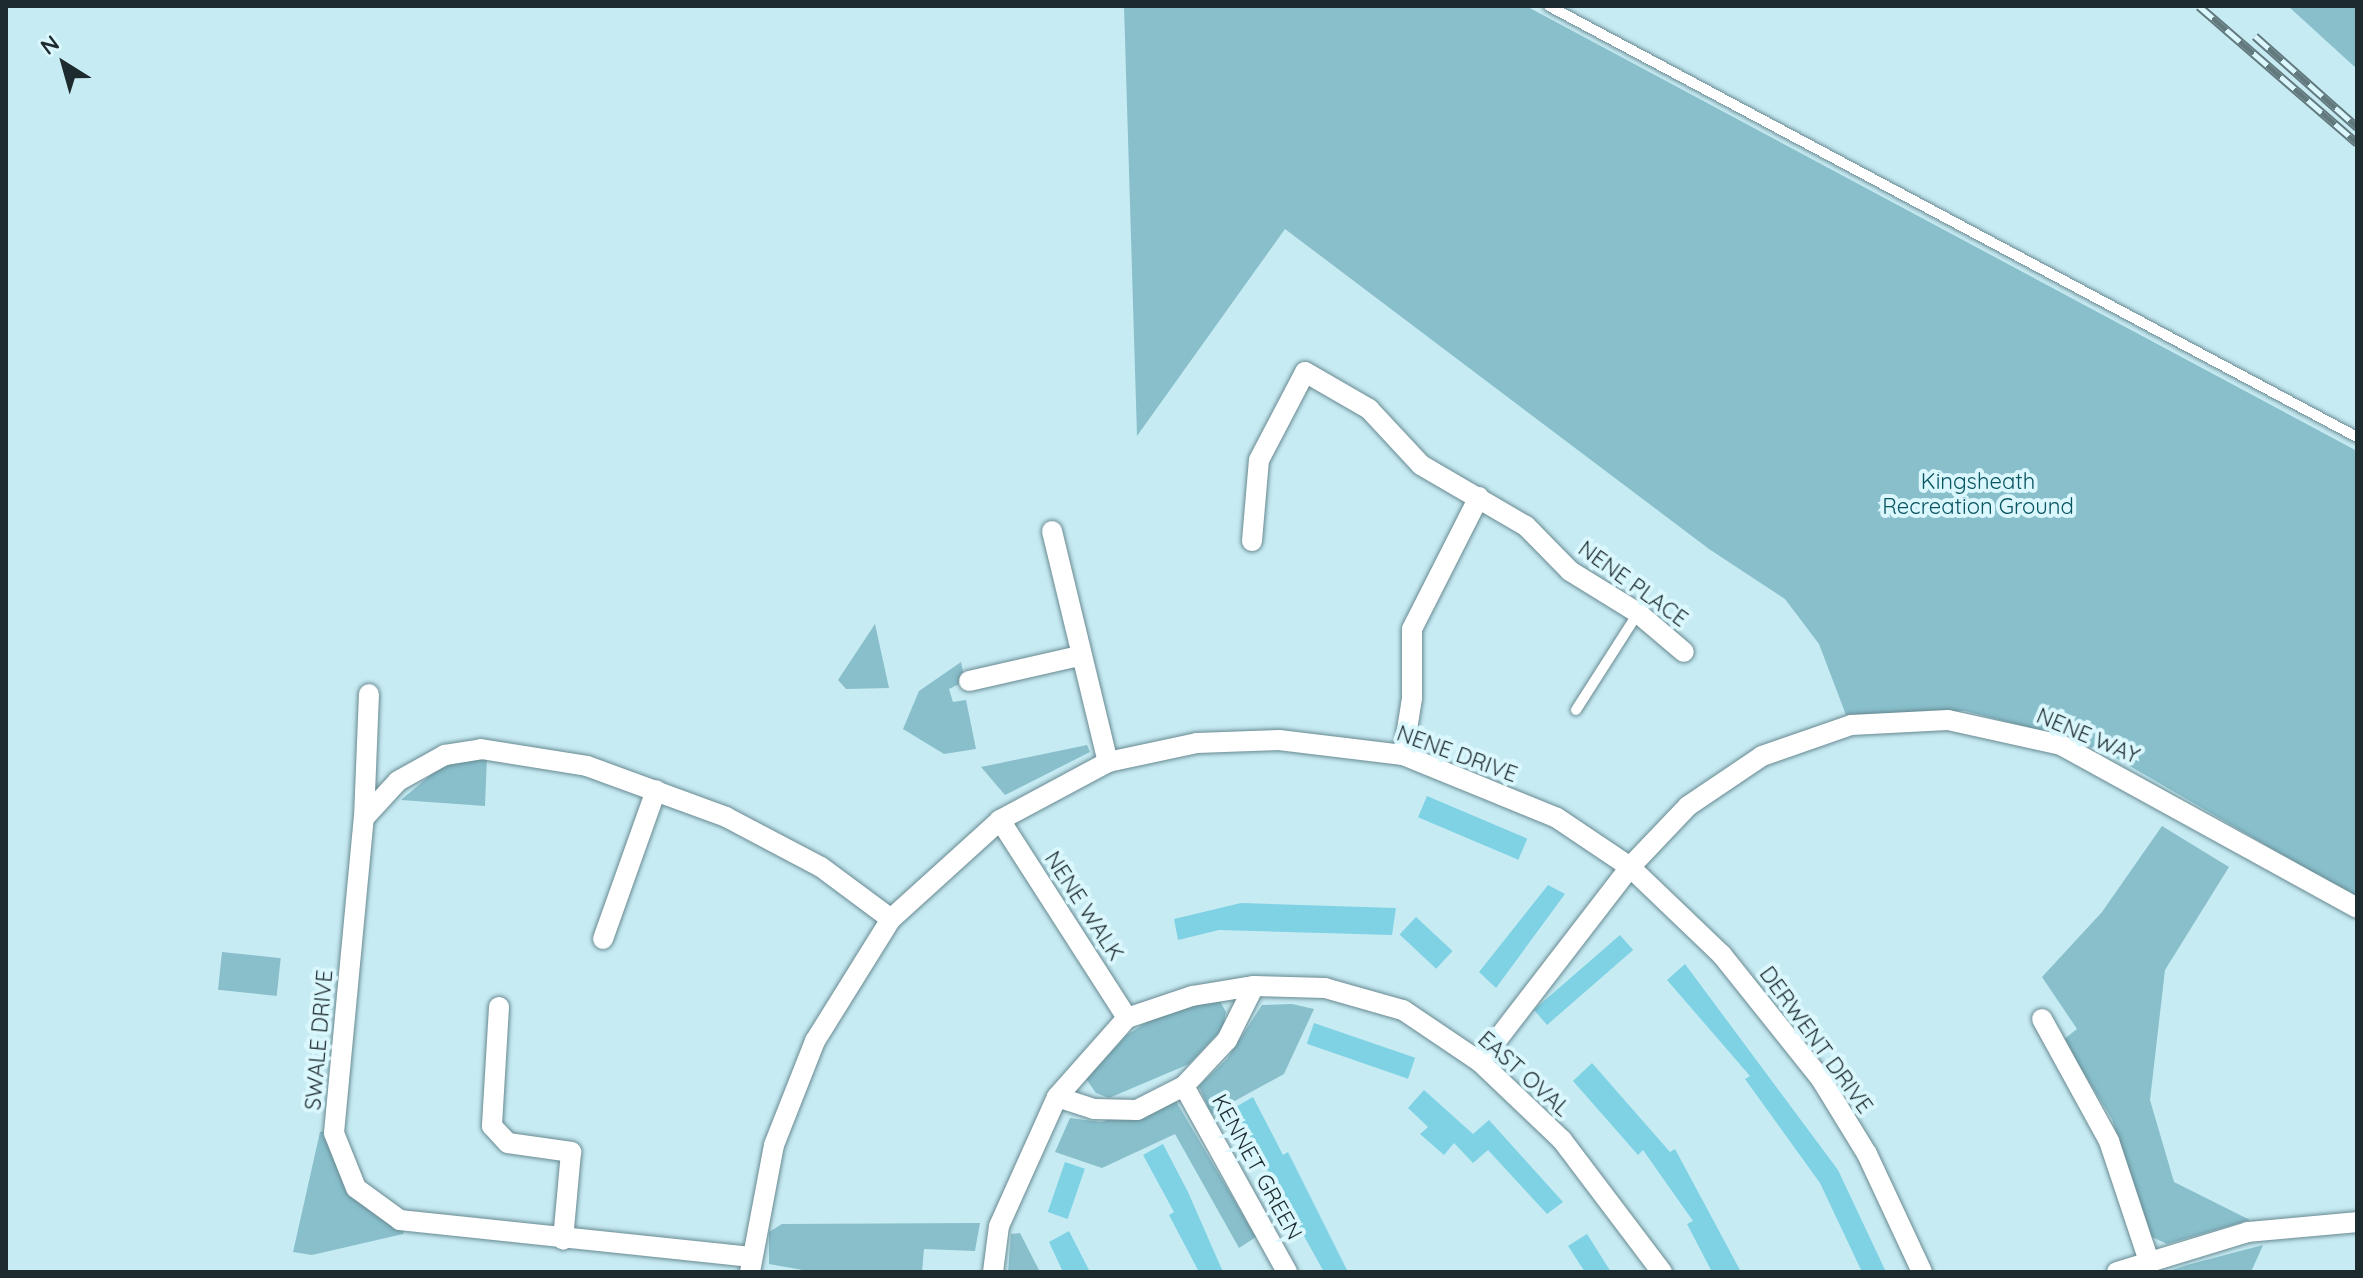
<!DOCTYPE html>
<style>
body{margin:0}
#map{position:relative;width:2363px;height:1278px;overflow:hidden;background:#c7ebf3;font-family:Quicksand,sans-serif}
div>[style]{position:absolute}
.green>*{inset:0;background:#88bfcb;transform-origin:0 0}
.building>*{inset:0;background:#7ed2e4;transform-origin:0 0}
.roads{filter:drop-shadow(0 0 2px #688991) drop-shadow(0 0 2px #688991)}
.lane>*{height:10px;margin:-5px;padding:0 5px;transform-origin:5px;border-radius:5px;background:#fff}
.street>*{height:20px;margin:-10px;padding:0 10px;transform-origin:10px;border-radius:10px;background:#fff}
.rail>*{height:9px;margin-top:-4.5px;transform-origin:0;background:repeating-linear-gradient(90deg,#daf7fd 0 18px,#62797e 0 36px);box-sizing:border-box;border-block:2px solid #62797e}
span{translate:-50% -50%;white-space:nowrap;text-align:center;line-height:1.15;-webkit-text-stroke:8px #daf7fd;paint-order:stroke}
.park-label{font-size:22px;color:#085461}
.street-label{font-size:22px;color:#1d2b2e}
.frame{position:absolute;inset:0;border:8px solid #1d2b2e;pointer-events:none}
.north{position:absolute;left:24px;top:24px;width:80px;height:80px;-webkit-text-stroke:6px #daf7fd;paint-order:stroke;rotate:323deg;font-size:22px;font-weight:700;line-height:32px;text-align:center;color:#1d2b2e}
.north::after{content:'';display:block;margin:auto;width:28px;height:36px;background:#1d2b2e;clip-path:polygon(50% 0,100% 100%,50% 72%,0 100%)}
</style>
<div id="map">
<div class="green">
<i style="clip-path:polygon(1124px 6px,1526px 6px,2357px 451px,2357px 898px,2116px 758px,2066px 737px,1965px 711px,1846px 715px,1819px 644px,1785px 599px,1709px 549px,1285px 229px,1137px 436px)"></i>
<i style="clip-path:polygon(2288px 6px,2357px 6px,2357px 69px)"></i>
<i style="clip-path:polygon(875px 624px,889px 688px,846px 689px,838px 680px)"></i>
<i style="clip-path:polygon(961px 662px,965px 681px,949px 689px,953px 702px,966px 700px,976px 749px,944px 754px,903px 729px,919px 691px)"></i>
<i style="clip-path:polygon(1087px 745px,1090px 752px,1005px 795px,981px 767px)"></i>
<i style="clip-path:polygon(487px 756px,485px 806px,401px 800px,440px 767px)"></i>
<i style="clip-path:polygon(2162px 826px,2229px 867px,2165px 970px,2150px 1100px,2174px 1182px,2250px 1220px,2167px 1244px,2148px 1235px,2112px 1119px,2063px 1040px,2077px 1029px,2042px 977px,2102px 912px)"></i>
<i style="left:222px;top:952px;width:59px;height:38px;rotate:6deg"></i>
<i style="clip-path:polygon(1218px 998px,1226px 1012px,1223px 1028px,1189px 1064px,1109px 1098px,1096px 1093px,1086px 1079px,1127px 1035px,1153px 1018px)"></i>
<i style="clip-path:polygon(1292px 1004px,1314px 1009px,1284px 1074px,1211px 1114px,1199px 1086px,1227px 1059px,1262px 1005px)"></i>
<i style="clip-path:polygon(1174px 1098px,1256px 1237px,1239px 1248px,1175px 1134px,1102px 1168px,1055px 1152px,1070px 1118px,1101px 1122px)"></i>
<i style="clip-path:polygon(326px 1131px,337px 1166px,405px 1226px,403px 1234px,312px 1255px,293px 1252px,320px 1132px)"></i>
<i style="clip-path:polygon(980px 1223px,975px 1251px,924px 1249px,922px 1272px,814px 1272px,769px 1264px,769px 1232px,782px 1224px)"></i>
<i style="clip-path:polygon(1020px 1233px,1040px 1272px,1008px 1272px,1011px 1234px)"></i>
<i style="clip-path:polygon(2263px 1245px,2251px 1272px,2166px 1272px,2187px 1265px)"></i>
</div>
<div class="building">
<i style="left:1427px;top:796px;width:109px;height:23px;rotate:23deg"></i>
<i style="clip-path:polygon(1548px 885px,1565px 894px,1496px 988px,1479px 972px)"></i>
<i style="clip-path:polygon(1241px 903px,1396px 908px,1392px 935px,1219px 930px,1178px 940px,1174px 919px)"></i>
<i style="left:1416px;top:917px;width:50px;height:24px;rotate:43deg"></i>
<i style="left:1620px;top:935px;width:20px;height:114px;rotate:49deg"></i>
<i style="clip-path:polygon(1685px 964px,1838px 1170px,1886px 1272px,1862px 1272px,1820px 1183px,1745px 1079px,1750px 1076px,1667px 980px)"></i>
<i style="left:1314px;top:1023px;width:107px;height:22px;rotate:19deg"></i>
<i style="clip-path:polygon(1592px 1063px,1670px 1152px,1675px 1149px,1741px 1272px,1712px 1272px,1687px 1224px,1693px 1221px,1643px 1150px,1638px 1155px,1573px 1081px)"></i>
<i style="clip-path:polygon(1424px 1090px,1473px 1134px,1489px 1120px,1563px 1202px,1547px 1214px,1488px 1150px,1473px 1163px,1454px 1143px,1444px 1155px,1420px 1134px,1428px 1127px,1408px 1108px)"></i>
<i style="clip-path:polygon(1253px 1097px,1283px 1155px,1288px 1152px,1348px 1272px,1324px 1272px,1260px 1157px,1234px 1108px)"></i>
<i style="clip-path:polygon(1163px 1144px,1188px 1192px,1223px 1272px,1199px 1272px,1169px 1215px,1174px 1212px,1143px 1155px)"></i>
<i style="left:1065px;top:1162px;width:21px;height:53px;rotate:19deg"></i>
<i style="clip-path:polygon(1069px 1231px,1090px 1272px,1063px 1272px,1049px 1242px)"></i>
<i style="clip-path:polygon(1587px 1234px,1611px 1272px,1585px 1272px,1568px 1246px)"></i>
</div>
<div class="roads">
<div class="lane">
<i style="left:1549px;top:6px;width:916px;rotate:28.08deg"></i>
<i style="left:1576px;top:710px;width:115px;rotate:-57.4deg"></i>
</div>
<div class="street">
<i style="left:1052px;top:531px;width:238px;rotate:76.4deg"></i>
<i style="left:1252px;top:541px;width:81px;rotate:-85.1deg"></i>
<i style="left:1259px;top:460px;width:99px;rotate:-62.4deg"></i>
<i style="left:1305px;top:372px;width:74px;rotate:30deg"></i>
<i style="left:1369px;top:409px;width:76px;rotate:47.1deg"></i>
<i style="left:1421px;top:465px;width:121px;rotate:30.2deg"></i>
<i style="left:1526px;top:526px;width:63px;rotate:45.6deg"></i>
<i style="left:1570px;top:571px;width:80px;rotate:31.7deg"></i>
<i style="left:1638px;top:613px;width:60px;rotate:40.3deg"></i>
<i style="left:969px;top:681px;width:113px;rotate:-12.8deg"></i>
<i style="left:1403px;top:755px;width:58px;rotate:-81deg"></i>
<i style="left:1412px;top:698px;width:69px;rotate:-90deg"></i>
<i style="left:1412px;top:629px;width:148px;rotate:-63.1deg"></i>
<i style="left:364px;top:818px;width:124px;rotate:-87.7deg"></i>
<i style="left:1000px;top:820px;width:235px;rotate:57.3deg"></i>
<i style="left:603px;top:939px;width:158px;rotate:-70.4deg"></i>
<i style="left:499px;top:1007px;width:119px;rotate:93.4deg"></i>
<i style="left:492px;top:1126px;width:23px;rotate:47deg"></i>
<i style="left:508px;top:1143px;width:64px;rotate:8.1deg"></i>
<i style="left:571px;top:1152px;width:88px;rotate:95.2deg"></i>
<i style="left:2042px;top:1019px;width:139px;rotate:61.2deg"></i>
<i style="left:2109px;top:1141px;width:126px;rotate:71.6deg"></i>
<i style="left:1480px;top:1062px;width:246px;rotate:-52.4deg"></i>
<i style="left:1630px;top:867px;width:84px;rotate:-46.4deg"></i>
<i style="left:1688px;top:806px;width:89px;rotate:-34deg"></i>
<i style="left:1762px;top:756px;width:94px;rotate:-19.2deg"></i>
<i style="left:1851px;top:725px;width:97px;rotate:-3deg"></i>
<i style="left:1948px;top:720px;width:116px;rotate:12.5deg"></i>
<i style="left:2061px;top:745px;width:338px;rotate:28.8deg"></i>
<i style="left:1184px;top:1086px;width:213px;rotate:61deg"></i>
<i style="left:1057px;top:1097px;width:39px;rotate:18deg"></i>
<i style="left:1094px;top:1109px;width:43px;rotate:1.3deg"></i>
<i style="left:1137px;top:1110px;width:53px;rotate:-27.1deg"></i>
<i style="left:1184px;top:1086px;width:63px;rotate:-46.9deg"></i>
<i style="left:1227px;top:1040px;width:60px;rotate:-63.4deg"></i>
<i style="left:751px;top:1257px;width:353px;rotate:-174deg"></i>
<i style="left:400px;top:1220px;width:54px;rotate:-144deg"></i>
<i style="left:356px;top:1188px;width:59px;rotate:-111.8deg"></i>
<i style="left:334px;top:1133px;width:316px;rotate:-84.6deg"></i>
<i style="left:364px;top:818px;width:50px;rotate:-47.4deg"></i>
<i style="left:398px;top:781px;width:54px;rotate:-29deg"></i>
<i style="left:445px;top:755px;width:36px;rotate:-9deg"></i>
<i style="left:481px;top:749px;width:107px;rotate:9.1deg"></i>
<i style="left:587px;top:766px;width:148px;rotate:20.1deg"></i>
<i style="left:726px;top:817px;width:107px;rotate:27.8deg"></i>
<i style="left:821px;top:867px;width:87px;rotate:36.6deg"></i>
<i style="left:750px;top:1272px;width:129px;rotate:-79.3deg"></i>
<i style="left:774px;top:1145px;width:112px;rotate:-68.5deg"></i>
<i style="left:815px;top:1041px;width:144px;rotate:-58.1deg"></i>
<i style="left:891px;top:919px;width:147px;rotate:-42.2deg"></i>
<i style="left:1000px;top:820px;width:123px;rotate:-28.2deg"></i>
<i style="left:1108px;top:762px;width:91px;rotate:-12.1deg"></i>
<i style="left:1197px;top:743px;width:82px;rotate:-2.1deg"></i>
<i style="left:1279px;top:740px;width:125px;rotate:6.9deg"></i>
<i style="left:1403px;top:755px;width:166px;rotate:22.2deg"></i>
<i style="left:1557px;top:818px;width:88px;rotate:33.9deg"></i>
<i style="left:1630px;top:867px;width:127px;rotate:43.7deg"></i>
<i style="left:1722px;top:955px;width:159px;rotate:51.4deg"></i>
<i style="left:1821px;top:1079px;width:88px;rotate:58.5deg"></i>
<i style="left:1867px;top:1154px;width:130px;rotate:65deg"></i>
<i style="left:993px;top:1272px;width:46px;rotate:-82.6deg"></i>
<i style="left:999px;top:1226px;width:141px;rotate:-65.8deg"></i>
<i style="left:1057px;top:1097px;width:106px;rotate:-48.5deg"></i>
<i style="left:1127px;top:1018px;width:69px;rotate:-18.7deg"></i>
<i style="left:1192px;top:996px;width:63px;rotate:-9.2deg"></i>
<i style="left:1254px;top:986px;width:71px;rotate:1.6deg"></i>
<i style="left:1325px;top:988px;width:81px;rotate:15.8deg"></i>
<i style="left:1403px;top:1010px;width:93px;rotate:34deg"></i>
<i style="left:1480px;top:1062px;width:113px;rotate:43.6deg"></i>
<i style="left:1562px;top:1140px;width:166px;rotate:52.9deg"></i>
<i style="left:2117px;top:1272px;width:137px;rotate:-17deg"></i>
<i style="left:2248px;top:1232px;width:109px;rotate:-5.2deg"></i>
</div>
</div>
<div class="rail">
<i style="left:2199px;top:6px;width:209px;rotate:40.9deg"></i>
<i style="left:2255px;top:36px;width:137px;rotate:41.7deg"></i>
</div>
<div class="park-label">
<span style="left:1978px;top:494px">Kingsheath<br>Recreation Ground</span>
</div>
<div class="street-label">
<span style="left:1633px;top:584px;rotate:36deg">NENE PLACE</span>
<span style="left:2088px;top:736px;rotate:23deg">NENE WAY</span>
<span style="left:1457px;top:754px;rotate:20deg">NENE DRIVE</span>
<span style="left:1084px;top:906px;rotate:57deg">NENE WALK</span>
<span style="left:319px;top:1040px;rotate:-85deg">SWALE DRIVE</span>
<span style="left:1816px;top:1040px;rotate:54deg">DERWENT DRIVE</span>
<span style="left:1524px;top:1074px;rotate:42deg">EAST OVAL</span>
<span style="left:1257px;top:1167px;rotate:61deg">KENNET GREEN</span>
</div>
<div class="frame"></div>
<div class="north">N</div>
</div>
